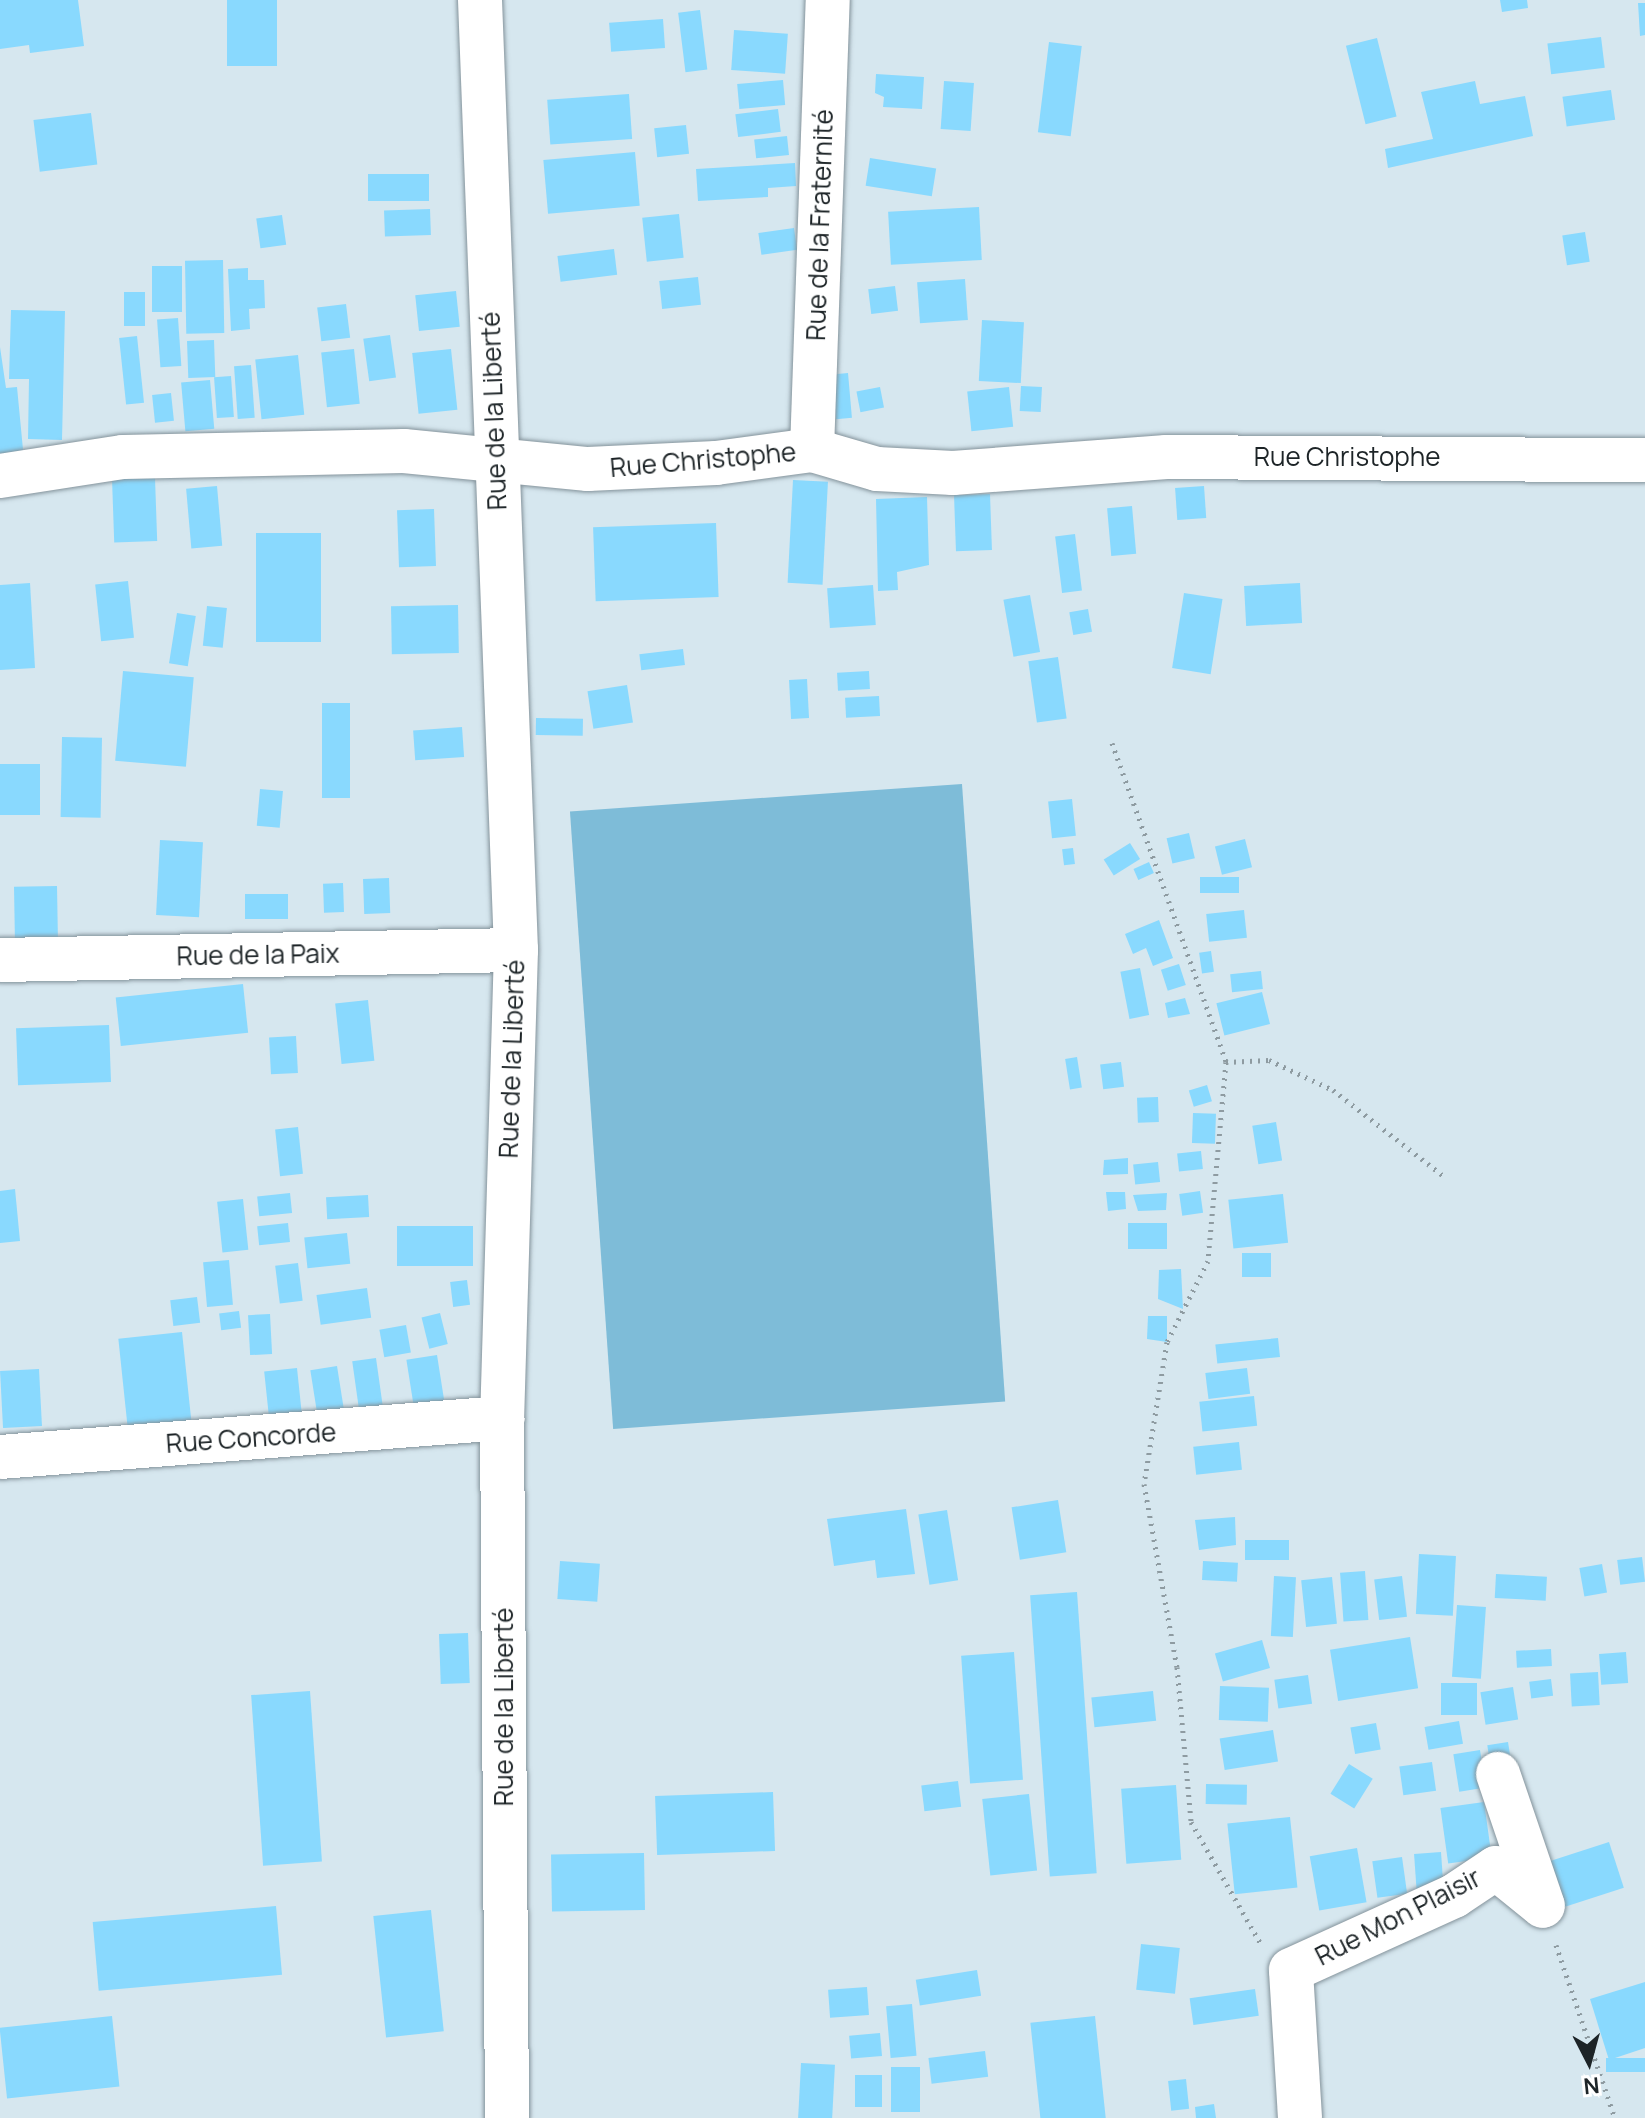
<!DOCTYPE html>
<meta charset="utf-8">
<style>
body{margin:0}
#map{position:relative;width:1645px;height:2118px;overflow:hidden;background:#d6e7ef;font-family:Manrope,sans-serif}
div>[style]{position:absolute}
.green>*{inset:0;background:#7ebcd8;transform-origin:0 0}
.building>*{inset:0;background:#89d9fe;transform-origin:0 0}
.path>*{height:5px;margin-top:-2.5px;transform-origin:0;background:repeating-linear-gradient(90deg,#8e9ba1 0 2px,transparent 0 8px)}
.roads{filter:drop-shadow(0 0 2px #84939b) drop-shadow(0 0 2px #84939b)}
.minor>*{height:44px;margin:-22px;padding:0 22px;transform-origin:22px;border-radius:22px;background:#fff}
span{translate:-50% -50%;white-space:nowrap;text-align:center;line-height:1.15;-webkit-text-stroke:7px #fff;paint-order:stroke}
.street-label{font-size:26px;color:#1d2427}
.north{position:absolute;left:1549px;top:2022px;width:80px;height:80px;-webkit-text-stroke:6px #fff;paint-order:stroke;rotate:174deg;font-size:22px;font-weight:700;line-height:32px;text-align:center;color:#1d2427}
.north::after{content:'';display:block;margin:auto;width:28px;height:36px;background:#1d2427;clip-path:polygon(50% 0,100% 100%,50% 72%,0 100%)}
</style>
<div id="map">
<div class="green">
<i style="left:962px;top:784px;width:619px;height:393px;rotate:86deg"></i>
</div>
<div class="building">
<i style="clip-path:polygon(0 0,78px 0,84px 46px,30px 53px,29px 45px,0 49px)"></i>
<i style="left:227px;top:0;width:50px;height:66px"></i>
<i style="clip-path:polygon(1500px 0,1527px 0,1528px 8px,1502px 12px)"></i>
<i style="clip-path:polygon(1638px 3px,1645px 3px,1645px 35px,1640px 36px)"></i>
<i style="left:700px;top:10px;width:60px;height:22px;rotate:83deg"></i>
<i style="left:663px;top:19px;width:29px;height:54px;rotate:86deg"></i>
<i style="left:734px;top:30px;width:54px;height:40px;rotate:4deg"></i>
<i style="left:1601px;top:37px;width:31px;height:54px;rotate:83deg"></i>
<i style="left:1377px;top:38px;width:81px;height:32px;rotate:76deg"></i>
<i style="left:1049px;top:42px;width:33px;height:91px;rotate:7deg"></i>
<i style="clip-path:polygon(876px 74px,924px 77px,922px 109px,883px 107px,884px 97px,875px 93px)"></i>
<i style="left:783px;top:80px;width:25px;height:46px;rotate:85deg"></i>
<i style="left:944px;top:81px;width:30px;height:48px;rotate:4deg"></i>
<i style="clip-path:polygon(1475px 81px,1480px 104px,1525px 96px,1533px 136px,1388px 168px,1385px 149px,1433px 139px,1421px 92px)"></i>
<i style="left:1611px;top:90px;width:30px;height:49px;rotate:82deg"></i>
<i style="left:629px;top:94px;width:45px;height:82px;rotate:86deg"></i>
<i style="left:778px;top:109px;width:23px;height:43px;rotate:83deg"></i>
<i style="left:91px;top:113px;width:52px;height:58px;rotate:83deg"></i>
<i style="left:686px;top:125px;width:29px;height:32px;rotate:84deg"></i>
<i style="left:787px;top:136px;width:19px;height:33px;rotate:84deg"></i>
<i style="left:635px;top:152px;width:54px;height:92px;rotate:85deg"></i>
<i style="left:870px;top:158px;width:67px;height:28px;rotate:9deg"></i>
<i style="clip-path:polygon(795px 163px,796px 186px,768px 188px,768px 197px,698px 201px,696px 169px)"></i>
<i style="left:429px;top:174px;width:27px;height:61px;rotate:90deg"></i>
<i style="left:979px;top:207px;width:53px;height:91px;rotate:87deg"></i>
<i style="left:430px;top:209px;width:26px;height:46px;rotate:88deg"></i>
<i style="left:679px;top:214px;width:44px;height:37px;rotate:84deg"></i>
<i style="left:282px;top:215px;width:30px;height:26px;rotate:82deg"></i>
<i style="left:794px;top:228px;width:22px;height:36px;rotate:82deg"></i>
<i style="left:1585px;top:232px;width:30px;height:23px;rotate:81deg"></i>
<i style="left:614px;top:249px;width:26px;height:57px;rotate:83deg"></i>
<i style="left:223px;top:260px;width:73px;height:38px;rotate:89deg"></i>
<i style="left:152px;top:266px;width:30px;height:46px"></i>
<i style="clip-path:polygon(248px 268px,248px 280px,264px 280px,265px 308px,249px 309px,250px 329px,231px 331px,228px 269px)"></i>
<i style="left:698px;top:277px;width:28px;height:39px;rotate:84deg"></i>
<i style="left:965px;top:279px;width:41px;height:48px;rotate:86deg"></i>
<i style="left:895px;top:286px;width:25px;height:27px;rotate:83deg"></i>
<i style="left:456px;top:291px;width:36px;height:41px;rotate:84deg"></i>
<i style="left:124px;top:292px;width:21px;height:34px"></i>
<i style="left:346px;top:304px;width:34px;height:29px;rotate:83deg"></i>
<i style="clip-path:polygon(11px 310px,65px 311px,62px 440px,28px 439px,29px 379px,9px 379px)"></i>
<i style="left:178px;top:318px;width:48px;height:21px;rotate:86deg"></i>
<i style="left:982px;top:320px;width:42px;height:61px;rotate:3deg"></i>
<i style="left:390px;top:335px;width:43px;height:27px;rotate:82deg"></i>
<i style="left:137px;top:336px;width:67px;height:18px;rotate:84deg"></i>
<i style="left:214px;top:340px;width:37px;height:27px;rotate:88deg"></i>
<i style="clip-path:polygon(0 347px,6px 388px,17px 387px,24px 460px,0 462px)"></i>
<i style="left:354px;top:349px;width:55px;height:33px;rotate:84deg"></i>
<i style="left:451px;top:349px;width:61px;height:39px;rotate:84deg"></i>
<i style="left:298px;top:355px;width:60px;height:43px;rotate:84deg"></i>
<i style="left:251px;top:365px;width:53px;height:17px;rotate:86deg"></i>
<i style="left:848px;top:373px;width:45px;height:16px;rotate:85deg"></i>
<i style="left:231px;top:376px;width:41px;height:17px;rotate:86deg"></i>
<i style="left:210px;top:380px;width:49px;height:29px;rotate:85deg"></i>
<i style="left:1021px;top:386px;width:21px;height:25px;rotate:3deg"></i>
<i style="left:880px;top:387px;width:21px;height:24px;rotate:79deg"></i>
<i style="left:1009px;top:387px;width:40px;height:42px;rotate:84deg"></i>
<i style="left:171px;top:393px;width:28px;height:19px;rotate:84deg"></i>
<i style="left:155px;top:478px;width:63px;height:43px;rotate:88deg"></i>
<i style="left:793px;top:480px;width:35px;height:103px;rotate:3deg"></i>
<i style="left:217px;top:486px;width:60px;height:31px;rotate:85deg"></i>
<i style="left:1204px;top:486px;width:32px;height:29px;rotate:86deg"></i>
<i style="left:990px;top:494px;width:56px;height:36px;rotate:88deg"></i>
<i style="clip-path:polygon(927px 497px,929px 565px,897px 572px,898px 590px,878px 591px,876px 499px)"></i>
<i style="left:1132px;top:506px;width:48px;height:25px;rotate:85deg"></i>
<i style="left:434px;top:509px;width:57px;height:37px;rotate:88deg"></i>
<i style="left:716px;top:523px;width:74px;height:123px;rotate:88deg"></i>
<i style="left:256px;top:533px;width:65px;height:109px"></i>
<i style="left:1075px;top:534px;width:57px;height:20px;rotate:83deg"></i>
<i style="left:128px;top:581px;width:57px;height:33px;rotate:84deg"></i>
<i style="clip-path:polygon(30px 583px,35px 668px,0 670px,0 585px)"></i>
<i style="left:1300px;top:583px;width:40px;height:56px;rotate:87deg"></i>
<i style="left:873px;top:585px;width:40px;height:46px;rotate:86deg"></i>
<i style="left:1184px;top:593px;width:39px;height:76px;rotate:9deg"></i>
<i style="left:1030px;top:595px;width:58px;height:27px;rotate:80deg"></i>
<i style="left:458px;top:605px;width:48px;height:67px;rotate:89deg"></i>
<i style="left:207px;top:606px;width:20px;height:40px;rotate:6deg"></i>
<i style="left:1088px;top:609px;width:23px;height:19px;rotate:80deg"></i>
<i style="left:177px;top:613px;width:19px;height:51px;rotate:9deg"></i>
<i style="left:683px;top:649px;width:16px;height:44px;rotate:83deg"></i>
<i style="left:1058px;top:657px;width:62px;height:30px;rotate:82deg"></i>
<i style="left:123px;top:671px;width:71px;height:90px;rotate:5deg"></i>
<i style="left:869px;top:671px;width:18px;height:32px;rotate:87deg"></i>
<i style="left:807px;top:679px;width:39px;height:18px;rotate:87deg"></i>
<i style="left:627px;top:685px;width:38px;height:40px;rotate:81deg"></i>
<i style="left:879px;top:696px;width:20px;height:34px;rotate:87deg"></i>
<i style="left:322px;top:703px;width:28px;height:95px"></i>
<i style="left:536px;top:718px;width:47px;height:17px;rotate:1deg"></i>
<i style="left:462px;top:727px;width:30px;height:49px;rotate:86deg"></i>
<i style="left:62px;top:737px;width:40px;height:80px;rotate:1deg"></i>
<i style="left:40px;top:764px;width:51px;height:40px;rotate:90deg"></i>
<i style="left:260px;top:789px;width:23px;height:37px;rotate:5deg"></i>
<i style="left:1072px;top:799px;width:37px;height:24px;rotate:84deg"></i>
<i style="left:1189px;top:833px;width:26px;height:23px;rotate:77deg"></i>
<i style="left:1245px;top:839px;width:29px;height:31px;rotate:76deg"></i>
<i style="left:160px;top:840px;width:43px;height:75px;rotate:3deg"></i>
<i style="left:1130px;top:843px;width:19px;height:31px;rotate:58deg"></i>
<i style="left:1073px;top:848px;width:16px;height:11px;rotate:83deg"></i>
<i style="left:1149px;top:862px;width:12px;height:17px;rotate:66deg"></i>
<i style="left:1239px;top:877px;width:16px;height:39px;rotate:90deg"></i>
<i style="left:389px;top:878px;width:35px;height:26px;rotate:88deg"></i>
<i style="left:343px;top:883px;width:29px;height:20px;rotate:88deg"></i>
<i style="left:57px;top:886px;width:66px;height:43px;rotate:89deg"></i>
<i style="left:245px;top:894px;width:43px;height:25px"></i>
<i style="left:1244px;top:910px;width:28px;height:38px;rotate:84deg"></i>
<i style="clip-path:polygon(1159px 920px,1173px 958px,1153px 966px,1146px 948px,1133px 954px,1125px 934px)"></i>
<i style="left:1211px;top:951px;width:21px;height:12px;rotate:82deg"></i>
<i style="left:1179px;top:964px;width:22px;height:19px;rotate:72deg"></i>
<i style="left:1140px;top:968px;width:48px;height:20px;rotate:79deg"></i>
<i style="left:1261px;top:971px;width:18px;height:31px;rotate:84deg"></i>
<i style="left:243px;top:984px;width:49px;height:128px;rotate:84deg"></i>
<i style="left:1262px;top:992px;width:33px;height:47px;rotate:76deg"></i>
<i style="clip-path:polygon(1185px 998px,1190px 1014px,1168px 1018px,1165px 1003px)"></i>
<i style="left:368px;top:1000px;width:61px;height:33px;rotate:84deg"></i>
<i style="left:109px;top:1025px;width:57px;height:93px;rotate:88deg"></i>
<i style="left:296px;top:1036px;width:37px;height:27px;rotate:87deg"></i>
<i style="left:1077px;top:1057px;width:31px;height:12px;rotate:81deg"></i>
<i style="left:1121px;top:1062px;width:25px;height:21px;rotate:83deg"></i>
<i style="left:1207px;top:1085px;width:17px;height:19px;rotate:73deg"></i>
<i style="left:1158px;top:1097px;width:25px;height:21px;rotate:88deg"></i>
<i style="left:1193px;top:1113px;width:23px;height:30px;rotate:2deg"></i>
<i style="left:1276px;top:1122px;width:39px;height:24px;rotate:81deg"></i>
<i style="left:298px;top:1127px;width:47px;height:23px;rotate:84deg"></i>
<i style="left:1201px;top:1151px;width:18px;height:24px;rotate:84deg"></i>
<i style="clip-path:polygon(1128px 1158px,1128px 1174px,1103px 1175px,1104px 1160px)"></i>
<i style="left:1158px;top:1162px;width:20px;height:25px;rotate:84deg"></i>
<i style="clip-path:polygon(15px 1189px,20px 1241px,0 1243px,0 1191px)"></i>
<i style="left:1200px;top:1191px;width:22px;height:21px;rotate:82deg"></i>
<i style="clip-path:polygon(1106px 1192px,1125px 1192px,1126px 1209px,1108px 1211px)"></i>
<i style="left:290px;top:1193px;width:20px;height:33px;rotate:84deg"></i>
<i style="clip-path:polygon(1167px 1193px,1166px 1210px,1138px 1211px,1133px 1195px)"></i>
<i style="left:1283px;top:1194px;width:49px;height:55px;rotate:84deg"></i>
<i style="left:368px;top:1195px;width:22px;height:42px;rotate:87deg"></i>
<i style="left:243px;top:1199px;width:51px;height:26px;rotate:84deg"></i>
<i style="left:288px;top:1223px;width:19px;height:31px;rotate:84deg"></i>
<i style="left:1128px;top:1223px;width:39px;height:26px"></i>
<i style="left:473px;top:1226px;width:40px;height:76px;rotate:90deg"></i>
<i style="left:347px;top:1233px;width:31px;height:43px;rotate:84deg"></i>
<i style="left:1271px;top:1253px;width:24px;height:29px;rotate:90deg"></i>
<i style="left:229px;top:1260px;width:45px;height:26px;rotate:85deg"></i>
<i style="left:298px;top:1263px;width:38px;height:23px;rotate:83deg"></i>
<i style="clip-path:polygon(1181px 1269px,1183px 1309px,1158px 1299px,1159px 1270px)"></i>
<i style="left:467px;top:1280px;width:25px;height:17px;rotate:83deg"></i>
<i style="left:367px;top:1288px;width:30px;height:51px;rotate:82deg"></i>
<i style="left:197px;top:1297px;width:26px;height:27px;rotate:83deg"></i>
<i style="left:239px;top:1311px;width:17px;height:20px;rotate:83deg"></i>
<i style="left:440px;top:1313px;width:32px;height:19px;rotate:76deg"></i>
<i style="left:270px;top:1314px;width:40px;height:22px;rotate:87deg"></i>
<i style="clip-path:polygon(1148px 1316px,1167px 1316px,1167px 1342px,1147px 1339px)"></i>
<i style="left:406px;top:1325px;width:28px;height:27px;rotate:80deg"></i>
<i style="left:182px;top:1332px;width:101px;height:64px;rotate:84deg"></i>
<i style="left:1278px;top:1338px;width:19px;height:63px;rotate:84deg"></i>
<i style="left:437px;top:1355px;width:50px;height:31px;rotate:81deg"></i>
<i style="left:376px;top:1358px;width:60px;height:24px;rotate:82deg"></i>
<i style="left:337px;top:1366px;width:60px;height:27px;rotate:81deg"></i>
<i style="left:297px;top:1368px;width:60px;height:33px;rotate:84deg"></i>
<i style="left:1247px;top:1368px;width:26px;height:42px;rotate:83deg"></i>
<i style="left:39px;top:1369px;width:57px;height:39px;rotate:87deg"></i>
<i style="left:1254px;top:1396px;width:30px;height:55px;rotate:84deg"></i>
<i style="left:1239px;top:1442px;width:28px;height:46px;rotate:84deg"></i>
<i style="left:1058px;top:1500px;width:53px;height:47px;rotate:81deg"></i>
<i style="clip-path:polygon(906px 1509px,915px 1574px,877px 1578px,875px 1560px,834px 1566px,827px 1519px)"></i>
<i style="left:947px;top:1510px;width:71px;height:29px;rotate:81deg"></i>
<i style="clip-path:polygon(1235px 1517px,1236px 1545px,1199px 1550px,1195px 1520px)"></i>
<i style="left:1289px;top:1540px;width:20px;height:44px;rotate:90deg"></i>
<i style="left:1419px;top:1554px;width:37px;height:60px;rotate:3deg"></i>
<i style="left:1642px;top:1557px;width:25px;height:25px;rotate:83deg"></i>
<i style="left:560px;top:1561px;width:40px;height:38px;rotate:4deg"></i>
<i style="left:1203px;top:1561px;width:35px;height:19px;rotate:3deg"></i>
<i style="left:1602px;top:1564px;width:29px;height:23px;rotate:80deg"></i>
<i style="left:1365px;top:1571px;width:49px;height:25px;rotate:86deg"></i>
<i style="left:1496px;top:1574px;width:51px;height:24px;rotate:3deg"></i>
<i style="left:1274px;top:1576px;width:22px;height:60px;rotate:3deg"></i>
<i style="left:1402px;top:1576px;width:41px;height:28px;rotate:83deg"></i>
<i style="left:1332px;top:1577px;width:47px;height:31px;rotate:84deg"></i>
<i style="left:1077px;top:1592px;width:282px;height:47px;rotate:86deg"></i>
<i style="left:1457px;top:1605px;width:29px;height:72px;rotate:4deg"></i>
<i style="left:468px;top:1633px;width:50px;height:29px;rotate:88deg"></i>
<i style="left:1410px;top:1637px;width:52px;height:81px;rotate:81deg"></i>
<i style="left:1262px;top:1640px;width:29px;height:49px;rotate:74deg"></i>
<i style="left:1551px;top:1649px;width:17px;height:35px;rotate:87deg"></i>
<i style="left:1014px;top:1652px;width:128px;height:53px;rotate:86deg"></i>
<i style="left:1626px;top:1652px;width:31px;height:27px;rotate:86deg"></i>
<i style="left:1598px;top:1672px;width:33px;height:28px;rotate:87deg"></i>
<i style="left:1308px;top:1675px;width:29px;height:34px;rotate:82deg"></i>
<i style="left:1551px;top:1679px;width:17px;height:22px;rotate:83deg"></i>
<i style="left:1477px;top:1683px;width:32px;height:36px;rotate:90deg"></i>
<i style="left:1220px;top:1686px;width:49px;height:34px;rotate:2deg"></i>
<i style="left:1513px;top:1687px;width:33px;height:33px;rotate:81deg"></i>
<i style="left:310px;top:1691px;width:171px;height:59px;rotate:86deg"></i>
<i style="left:1153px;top:1691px;width:30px;height:62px;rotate:84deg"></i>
<i style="left:1459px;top:1721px;width:23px;height:35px;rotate:80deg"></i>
<i style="left:1376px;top:1723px;width:27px;height:26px;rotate:80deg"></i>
<i style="left:1273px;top:1730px;width:32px;height:54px;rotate:81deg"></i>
<i style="left:1508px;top:1742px;width:24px;height:21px;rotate:81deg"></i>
<i style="left:1480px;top:1750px;width:38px;height:27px;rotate:81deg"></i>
<i style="left:1432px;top:1762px;width:29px;height:33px;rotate:82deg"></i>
<i style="left:1349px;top:1764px;width:28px;height:35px;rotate:32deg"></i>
<i style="left:958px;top:1781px;width:26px;height:37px;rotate:83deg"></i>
<i style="left:1206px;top:1784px;width:41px;height:20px;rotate:1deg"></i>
<i style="left:1176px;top:1785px;width:75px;height:55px;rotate:86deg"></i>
<i style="left:773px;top:1792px;width:59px;height:118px;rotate:88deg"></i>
<i style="left:1029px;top:1794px;width:77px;height:47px;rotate:84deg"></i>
<i style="left:1484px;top:1802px;width:56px;height:44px;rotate:82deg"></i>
<i style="left:1290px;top:1817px;width:71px;height:63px;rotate:84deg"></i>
<i style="left:1609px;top:1842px;width:48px;height:65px;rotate:72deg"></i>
<i style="left:1357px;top:1848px;width:55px;height:48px;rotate:80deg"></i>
<i style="left:1441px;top:1852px;width:42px;height:27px;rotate:86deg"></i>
<i style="left:644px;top:1853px;width:57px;height:93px;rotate:89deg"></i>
<i style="left:1402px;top:1857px;width:37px;height:30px;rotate:82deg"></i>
<i style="left:276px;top:1906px;width:69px;height:184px;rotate:85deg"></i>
<i style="left:431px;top:1910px;width:122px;height:58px;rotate:84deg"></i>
<i style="left:1141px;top:1944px;width:39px;height:46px;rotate:6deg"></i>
<i style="left:977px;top:1970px;width:26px;height:62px;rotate:81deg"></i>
<i style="clip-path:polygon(1645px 1982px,1645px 2048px,1609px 2060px,1590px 1999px)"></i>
<i style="left:867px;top:1987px;width:28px;height:39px;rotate:86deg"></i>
<i style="left:1255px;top:1989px;width:27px;height:66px;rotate:82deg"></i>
<i style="left:912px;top:2004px;width:52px;height:26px;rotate:85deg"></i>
<i style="left:112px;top:2016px;width:71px;height:113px;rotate:84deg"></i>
<i style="left:1095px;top:2016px;width:103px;height:65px;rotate:84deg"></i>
<i style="left:880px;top:2033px;width:23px;height:31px;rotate:85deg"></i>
<i style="left:985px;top:2051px;width:26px;height:57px;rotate:83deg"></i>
<i style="left:1645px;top:2058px;width:14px;height:39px;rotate:90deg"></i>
<i style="left:801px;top:2063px;width:34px;height:55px;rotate:3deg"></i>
<i style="left:891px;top:2067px;width:29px;height:45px"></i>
<i style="left:855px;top:2075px;width:27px;height:32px"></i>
<i style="left:1186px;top:2079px;width:30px;height:18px;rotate:84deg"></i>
<i style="clip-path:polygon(1214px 2104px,1216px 2118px,1196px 2118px,1195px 2107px)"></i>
</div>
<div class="path">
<i style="left:1112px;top:743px;width:339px;rotate:70.3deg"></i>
<i style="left:1226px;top:1062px;width:200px;rotate:95.2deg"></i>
<i style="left:1208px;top:1261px;width:91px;rotate:116.8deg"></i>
<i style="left:1167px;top:1342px;width:144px;rotate:99.2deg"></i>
<i style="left:1144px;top:1484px;width:186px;rotate:79.8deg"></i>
<i style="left:1177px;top:1667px;width:156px;rotate:84.8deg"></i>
<i style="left:1191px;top:1822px;width:141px;rotate:60.2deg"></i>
<i style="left:1226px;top:1062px;width:43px;rotate:-2.7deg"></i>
<i style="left:1269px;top:1060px;width:71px;rotate:25.1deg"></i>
<i style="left:1333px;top:1090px;width:143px;rotate:37.9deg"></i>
<i style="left:1556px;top:1945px;width:183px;rotate:71.2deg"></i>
</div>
<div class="roads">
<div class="minor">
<i style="left:480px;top:0;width:951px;rotate:87.83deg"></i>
<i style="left:516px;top:950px;width:468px;rotate:91.7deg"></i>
<i style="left:502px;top:1418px;width:700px;rotate:89.59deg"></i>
<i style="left:812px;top:450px;width:450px;rotate:-88deg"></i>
<i style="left:0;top:476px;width:124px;rotate:-8.8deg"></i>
<i style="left:123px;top:457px;width:281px;rotate:-1.2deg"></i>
<i style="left:404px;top:451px;width:185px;rotate:5.6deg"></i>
<i style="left:588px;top:469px;width:128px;rotate:-2.7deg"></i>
<i style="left:716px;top:463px;width:97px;rotate:-7.7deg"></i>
<i style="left:812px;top:450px;width:68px;rotate:16.3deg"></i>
<i style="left:877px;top:469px;width:76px;rotate:3deg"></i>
<i style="left:953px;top:473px;width:214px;rotate:-4.3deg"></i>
<i style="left:1166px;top:457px;width:479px;rotate:0.4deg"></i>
<i style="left:0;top:960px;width:516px;rotate:-1.11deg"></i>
<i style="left:0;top:1457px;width:504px;rotate:-4.44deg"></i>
<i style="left:1498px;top:1774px;width:139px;rotate:71.2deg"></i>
<i style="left:1300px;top:2118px;width:148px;rotate:-93.5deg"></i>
<i style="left:1291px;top:1970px;width:179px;rotate:-24.4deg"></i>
<i style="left:1454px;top:1896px;width:50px;rotate:-33.7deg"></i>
<i style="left:1496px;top:1868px;width:60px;rotate:39deg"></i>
</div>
</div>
<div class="street-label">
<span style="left:820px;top:225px;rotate:-88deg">Rue de la Fraternité</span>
<span style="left:494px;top:411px;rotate:-92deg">Rue de la Liberté</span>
<span style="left:1347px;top:457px">Rue Christophe</span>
<span style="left:703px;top:460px;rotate:-5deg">Rue Christophe</span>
<span style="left:258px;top:955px;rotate:-1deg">Rue de la Paix</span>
<span style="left:512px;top:1059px;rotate:-88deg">Rue de la Liberté</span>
<span style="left:251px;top:1438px;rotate:-4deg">Rue Concorde</span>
<span style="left:504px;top:1707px;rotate:-90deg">Rue de la Liberté</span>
<span style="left:1398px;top:1917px;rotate:-27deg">Rue Mon Plaisir</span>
</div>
<div class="north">N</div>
</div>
